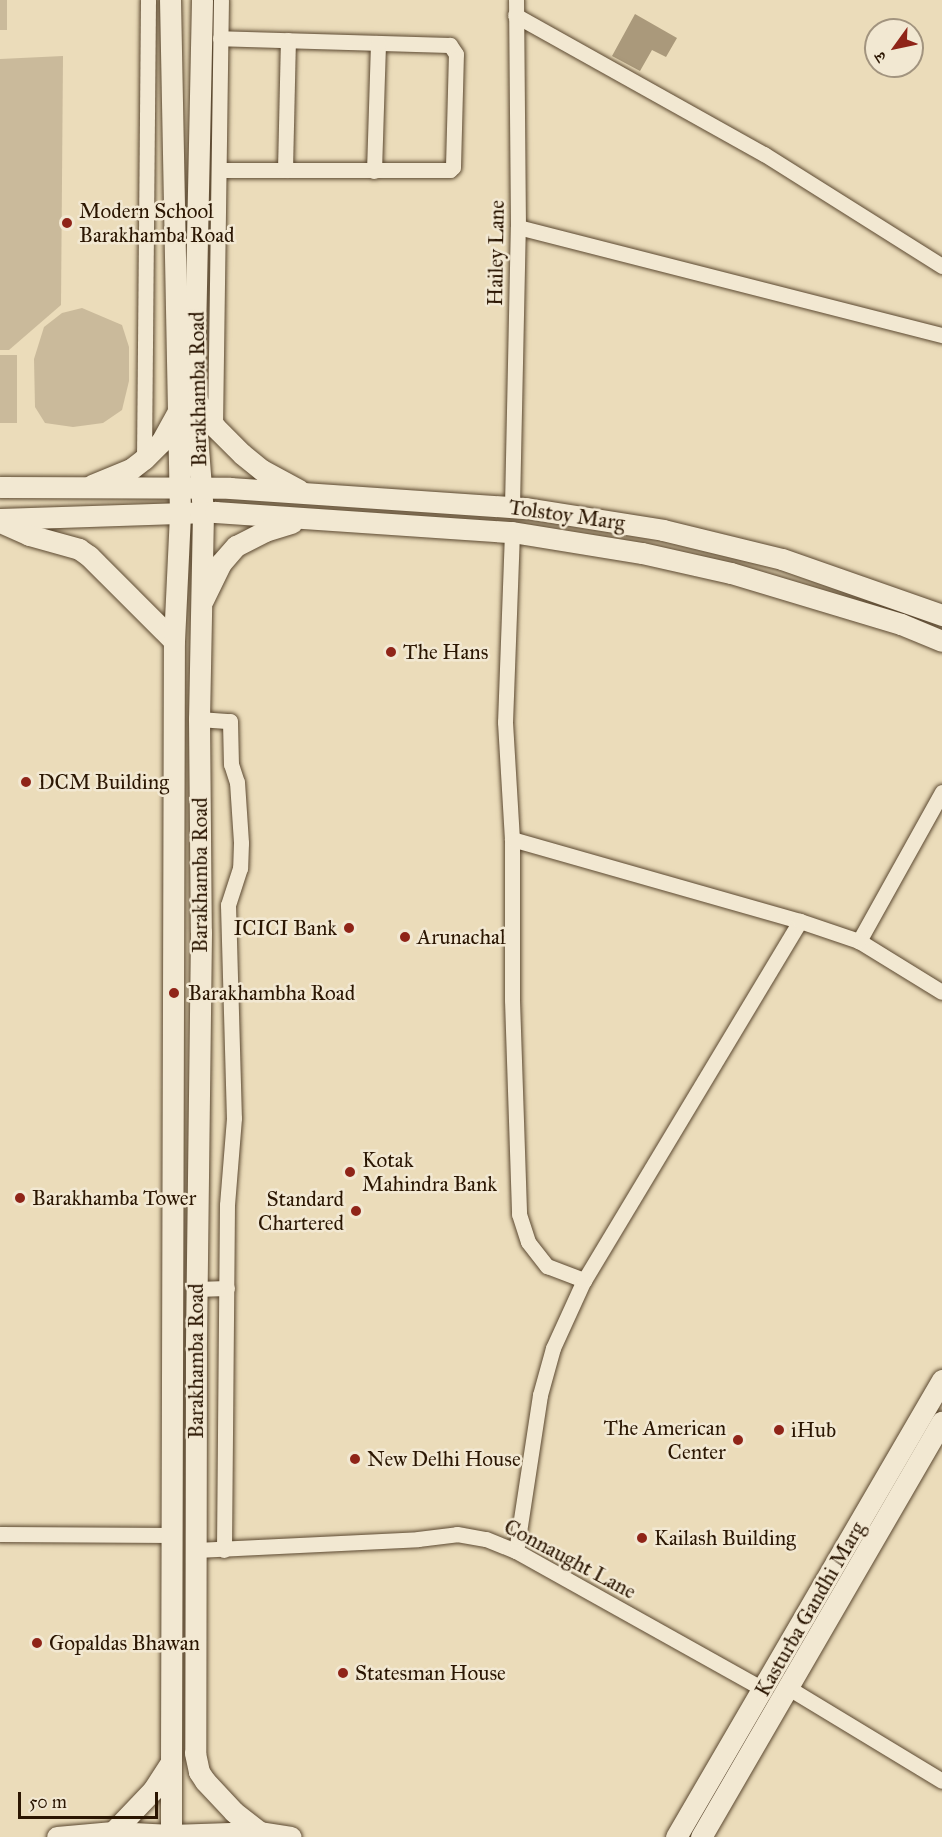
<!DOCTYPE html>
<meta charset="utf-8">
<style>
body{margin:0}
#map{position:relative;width:942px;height:1837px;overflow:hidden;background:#ebdcba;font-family:"IM FELL Great Primer","Noto Serif Devanagari",serif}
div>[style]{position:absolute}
.green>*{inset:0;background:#caba9b;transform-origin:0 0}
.water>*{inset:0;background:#aa997b}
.roads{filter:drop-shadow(0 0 2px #5b4830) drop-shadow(0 0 2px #5b4830)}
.minor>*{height:15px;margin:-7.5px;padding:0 7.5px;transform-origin:7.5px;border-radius:7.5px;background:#f2e8d2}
.secondary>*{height:21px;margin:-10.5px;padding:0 10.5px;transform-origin:10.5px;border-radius:10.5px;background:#f2e8d2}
.dots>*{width:16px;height:16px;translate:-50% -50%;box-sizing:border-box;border:3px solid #f2e8d2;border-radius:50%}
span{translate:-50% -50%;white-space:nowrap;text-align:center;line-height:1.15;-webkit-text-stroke:5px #f2e8d2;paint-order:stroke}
.poi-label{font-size:21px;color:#2b1602}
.left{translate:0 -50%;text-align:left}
.right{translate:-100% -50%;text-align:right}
.street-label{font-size:21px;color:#2b1602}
.north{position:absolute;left:864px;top:18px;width:60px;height:60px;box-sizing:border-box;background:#f2e8d2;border:2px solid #a2947f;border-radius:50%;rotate:237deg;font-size:16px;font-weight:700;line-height:24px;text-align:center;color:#2b1602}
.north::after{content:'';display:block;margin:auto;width:21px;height:27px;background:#8f2418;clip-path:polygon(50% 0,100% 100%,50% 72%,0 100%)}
.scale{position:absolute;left:18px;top:1792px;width:140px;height:27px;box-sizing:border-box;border:3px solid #2b1602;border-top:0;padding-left:8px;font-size:18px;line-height:21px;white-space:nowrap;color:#2b1602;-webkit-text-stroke:4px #f2e8d2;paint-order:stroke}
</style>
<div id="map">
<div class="green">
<i style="left:0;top:0;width:7px;height:30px"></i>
<i style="clip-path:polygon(63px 56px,61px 305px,9px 350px,0 350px,0 59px)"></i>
<i style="clip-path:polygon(82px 308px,122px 325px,129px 347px,129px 381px,122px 410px,103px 423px,73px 427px,45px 423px,35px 407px,34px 359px,44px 327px,62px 313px)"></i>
<i style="left:0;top:355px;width:17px;height:68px"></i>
</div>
<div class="water">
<i style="clip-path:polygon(635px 14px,677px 38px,666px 57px,652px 50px,640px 71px,612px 56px)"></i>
</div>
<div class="roads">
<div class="minor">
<i style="left:515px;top:15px;width:285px;rotate:29.2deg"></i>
<i style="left:764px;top:154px;width:210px;rotate:32.2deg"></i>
<i style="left:219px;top:170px;width:231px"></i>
<i style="left:450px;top:170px;width:4px;rotate:-45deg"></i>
<i style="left:453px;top:167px;width:113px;rotate:-88.5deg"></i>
<i style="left:456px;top:54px;width:11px;rotate:-124deg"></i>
<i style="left:450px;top:45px;width:230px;rotate:-178.3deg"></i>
<i style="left:285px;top:170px;width:130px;rotate:-88.7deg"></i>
<i style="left:374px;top:171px;width:128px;rotate:-88.2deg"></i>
<i style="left:518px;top:227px;width:438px;rotate:14.3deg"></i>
<i style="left:215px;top:427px;width:427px;rotate:-89.2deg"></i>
<i style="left:144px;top:459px;width:459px;rotate:-89.5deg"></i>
<i style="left:512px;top:506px;width:279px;rotate:-88.8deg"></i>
<i style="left:518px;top:227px;width:227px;rotate:-90.5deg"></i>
<i style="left:512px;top:532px;width:190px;rotate:92.1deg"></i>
<i style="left:505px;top:722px;width:117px;rotate:86.6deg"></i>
<i style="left:512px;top:839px;width:161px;rotate:90deg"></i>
<i style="left:512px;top:1000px;width:214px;rotate:88.1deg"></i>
<i style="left:519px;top:1214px;width:29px;rotate:72deg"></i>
<i style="left:528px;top:1242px;width:31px;rotate:52deg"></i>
<i style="left:547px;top:1266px;width:40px;rotate:21deg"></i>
<i style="left:584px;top:1280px;width:75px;rotate:114.5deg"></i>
<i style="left:553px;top:1348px;width:49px;rotate:105.5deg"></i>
<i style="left:540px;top:1395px;width:158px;rotate:98.7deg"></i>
<i style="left:199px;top:719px;width:31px;rotate:4deg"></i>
<i style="left:230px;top:721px;width:43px;rotate:88.7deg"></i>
<i style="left:231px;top:764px;width:19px;rotate:72deg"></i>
<i style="left:237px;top:782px;width:61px;rotate:86.2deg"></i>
<i style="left:241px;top:843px;width:25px;rotate:92deg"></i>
<i style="left:240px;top:868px;width:39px;rotate:108deg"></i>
<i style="left:228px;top:905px;width:213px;rotate:88.4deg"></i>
<i style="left:234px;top:1118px;width:87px;rotate:94.6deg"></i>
<i style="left:227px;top:1205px;width:345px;rotate:90.5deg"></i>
<i style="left:942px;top:792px;width:171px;rotate:119.1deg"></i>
<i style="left:859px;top:941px;width:97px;rotate:31.6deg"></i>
<i style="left:512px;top:839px;width:299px;rotate:15.9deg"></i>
<i style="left:800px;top:921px;width:419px;rotate:121deg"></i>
<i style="left:800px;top:921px;width:62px;rotate:18.7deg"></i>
<i style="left:196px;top:1289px;width:31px;rotate:-2deg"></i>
<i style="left:0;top:1534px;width:172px;rotate:0.3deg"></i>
<i style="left:196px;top:1550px;width:222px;rotate:-2.8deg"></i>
<i style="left:418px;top:1539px;width:39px;rotate:-7deg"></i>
<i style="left:457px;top:1534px;width:29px;rotate:10deg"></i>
<i style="left:486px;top:1539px;width:32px;rotate:22deg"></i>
<i style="left:516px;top:1551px;width:283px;rotate:29.2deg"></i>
<i style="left:787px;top:1687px;width:181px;rotate:31.2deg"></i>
</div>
<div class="secondary">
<i style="left:202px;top:0;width:396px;rotate:91.2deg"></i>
<i style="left:194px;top:396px;width:116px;rotate:85.6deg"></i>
<i style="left:203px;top:512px;width:207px;rotate:91.1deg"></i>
<i style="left:199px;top:719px;width:213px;rotate:89.5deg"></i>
<i style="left:201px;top:932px;width:419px;rotate:90.7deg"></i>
<i style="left:196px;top:1351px;width:402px;rotate:90.1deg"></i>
<i style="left:195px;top:1753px;width:19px;rotate:78deg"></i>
<i style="left:199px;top:1772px;width:11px;rotate:56deg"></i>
<i style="left:205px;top:1781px;width:42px;rotate:46.9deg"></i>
<i style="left:234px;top:1812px;width:33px;rotate:38deg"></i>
<i style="left:194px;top:397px;width:37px;rotate:55deg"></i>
<i style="left:215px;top:427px;width:38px;rotate:45deg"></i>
<i style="left:242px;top:454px;width:26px;rotate:39deg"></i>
<i style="left:262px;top:470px;width:42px;rotate:28.4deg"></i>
<i style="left:92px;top:485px;width:42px;rotate:-22.3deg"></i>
<i style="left:131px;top:469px;width:16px;rotate:-38deg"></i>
<i style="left:144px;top:459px;width:24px;rotate:-45deg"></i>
<i style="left:161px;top:442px;width:33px;rotate:-61deg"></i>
<i style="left:0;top:487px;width:230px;rotate:0.2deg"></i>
<i style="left:230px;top:488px;width:297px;rotate:3.9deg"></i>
<i style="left:526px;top:508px;width:139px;rotate:9.1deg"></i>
<i style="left:663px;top:530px;width:122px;rotate:13.7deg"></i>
<i style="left:782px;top:559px;width:170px;rotate:19.3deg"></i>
<i style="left:0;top:519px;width:215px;rotate:-1.9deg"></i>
<i style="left:215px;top:512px;width:298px;rotate:3.9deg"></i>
<i style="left:512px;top:532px;width:132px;rotate:9.2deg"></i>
<i style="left:642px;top:553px;width:91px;rotate:12.7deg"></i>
<i style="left:731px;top:573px;width:177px;rotate:16.7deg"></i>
<i style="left:901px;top:624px;width:44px;rotate:22.5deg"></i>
<i style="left:0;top:522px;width:32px;rotate:24deg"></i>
<i style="left:29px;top:535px;width:52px;rotate:15.6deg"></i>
<i style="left:79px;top:549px;width:12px;rotate:35deg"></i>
<i style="left:89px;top:556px;width:120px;rotate:45deg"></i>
<i style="left:203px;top:600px;width:41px;rotate:-64.1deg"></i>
<i style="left:221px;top:563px;width:23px;rotate:-49deg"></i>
<i style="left:236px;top:546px;width:33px;rotate:-27deg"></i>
<i style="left:265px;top:531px;width:28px;rotate:-17deg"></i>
<i style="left:171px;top:1762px;width:73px;rotate:90deg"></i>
<i style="left:113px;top:1832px;width:58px;rotate:-46.4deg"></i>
<i style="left:153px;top:1790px;width:33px;rotate:-57deg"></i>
<i style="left:171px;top:1762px;width:1121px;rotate:-89.85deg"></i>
<i style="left:174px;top:641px;width:126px;rotate:-87.3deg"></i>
<i style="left:180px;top:515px;width:515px;rotate:-91.11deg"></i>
<i style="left:57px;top:1837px;width:56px;rotate:-5.1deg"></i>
<i style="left:113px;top:1832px;width:58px;rotate:3deg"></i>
<i style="left:171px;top:1835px;width:89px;rotate:-1.9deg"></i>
<i style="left:260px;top:1832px;width:31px;rotate:9deg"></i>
<i style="left:676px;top:1837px;width:529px;rotate:-59.8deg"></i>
<i style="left:701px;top:1837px;width:480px;rotate:-59.9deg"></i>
</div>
</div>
<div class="dots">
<i style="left:67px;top:223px;background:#8f2418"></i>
<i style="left:391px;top:652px;background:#8f2418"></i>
<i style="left:26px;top:782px;background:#8f2418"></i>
<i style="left:349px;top:928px;background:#8f2418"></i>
<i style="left:405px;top:937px;background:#8f2418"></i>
<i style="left:174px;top:993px;background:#8f2418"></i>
<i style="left:350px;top:1172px;background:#8f2418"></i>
<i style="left:20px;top:1198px;background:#8f2418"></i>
<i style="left:356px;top:1211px;background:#8f2418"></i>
<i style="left:779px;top:1430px;background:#8f2418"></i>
<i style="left:738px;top:1440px;background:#8f2418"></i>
<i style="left:355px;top:1459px;background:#8f2418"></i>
<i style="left:642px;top:1538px;background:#8f2418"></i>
<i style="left:37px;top:1643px;background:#8f2418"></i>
<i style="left:343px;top:1673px;background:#8f2418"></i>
</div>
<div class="poi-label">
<span class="left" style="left:79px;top:223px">Modern School<br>Barakhamba Road</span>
<span class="left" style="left:403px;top:652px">The Hans</span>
<span class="left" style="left:38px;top:782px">DCM Building</span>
<span class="right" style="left:337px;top:928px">ICICI Bank</span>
<span class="left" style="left:417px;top:937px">Arunachal</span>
<span class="left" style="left:188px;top:993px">Barakhambha Road</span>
<span class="left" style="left:362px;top:1172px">Kotak<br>Mahindra Bank</span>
<span class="left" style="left:32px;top:1198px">Barakhamba Tower</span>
<span class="right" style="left:344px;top:1211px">Standard<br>Chartered</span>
<span class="right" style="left:726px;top:1440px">The American<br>Center</span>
<span class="left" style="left:791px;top:1430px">iHub</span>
<span class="left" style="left:367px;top:1459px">New Delhi House</span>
<span class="left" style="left:654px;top:1538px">Kailash Building</span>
<span class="left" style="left:49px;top:1643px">Gopaldas Bhawan</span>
<span class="left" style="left:355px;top:1673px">Statesman House</span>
</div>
<div class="street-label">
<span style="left:496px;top:253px;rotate:-89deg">Hailey Lane</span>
<span style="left:198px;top:389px;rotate:-91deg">Barakhamba Road</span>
<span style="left:567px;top:515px;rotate:8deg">Tolstoy Marg</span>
<span style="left:200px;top:875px;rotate:-90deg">Barakhamba Road</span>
<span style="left:196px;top:1361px;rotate:-90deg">Barakhamba Road</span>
<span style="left:570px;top:1559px;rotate:28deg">Connaught Lane</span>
<span style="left:810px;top:1609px;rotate:-60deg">Kasturba Gandhi Marg</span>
</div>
<div class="north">उ</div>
<div class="scale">50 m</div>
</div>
